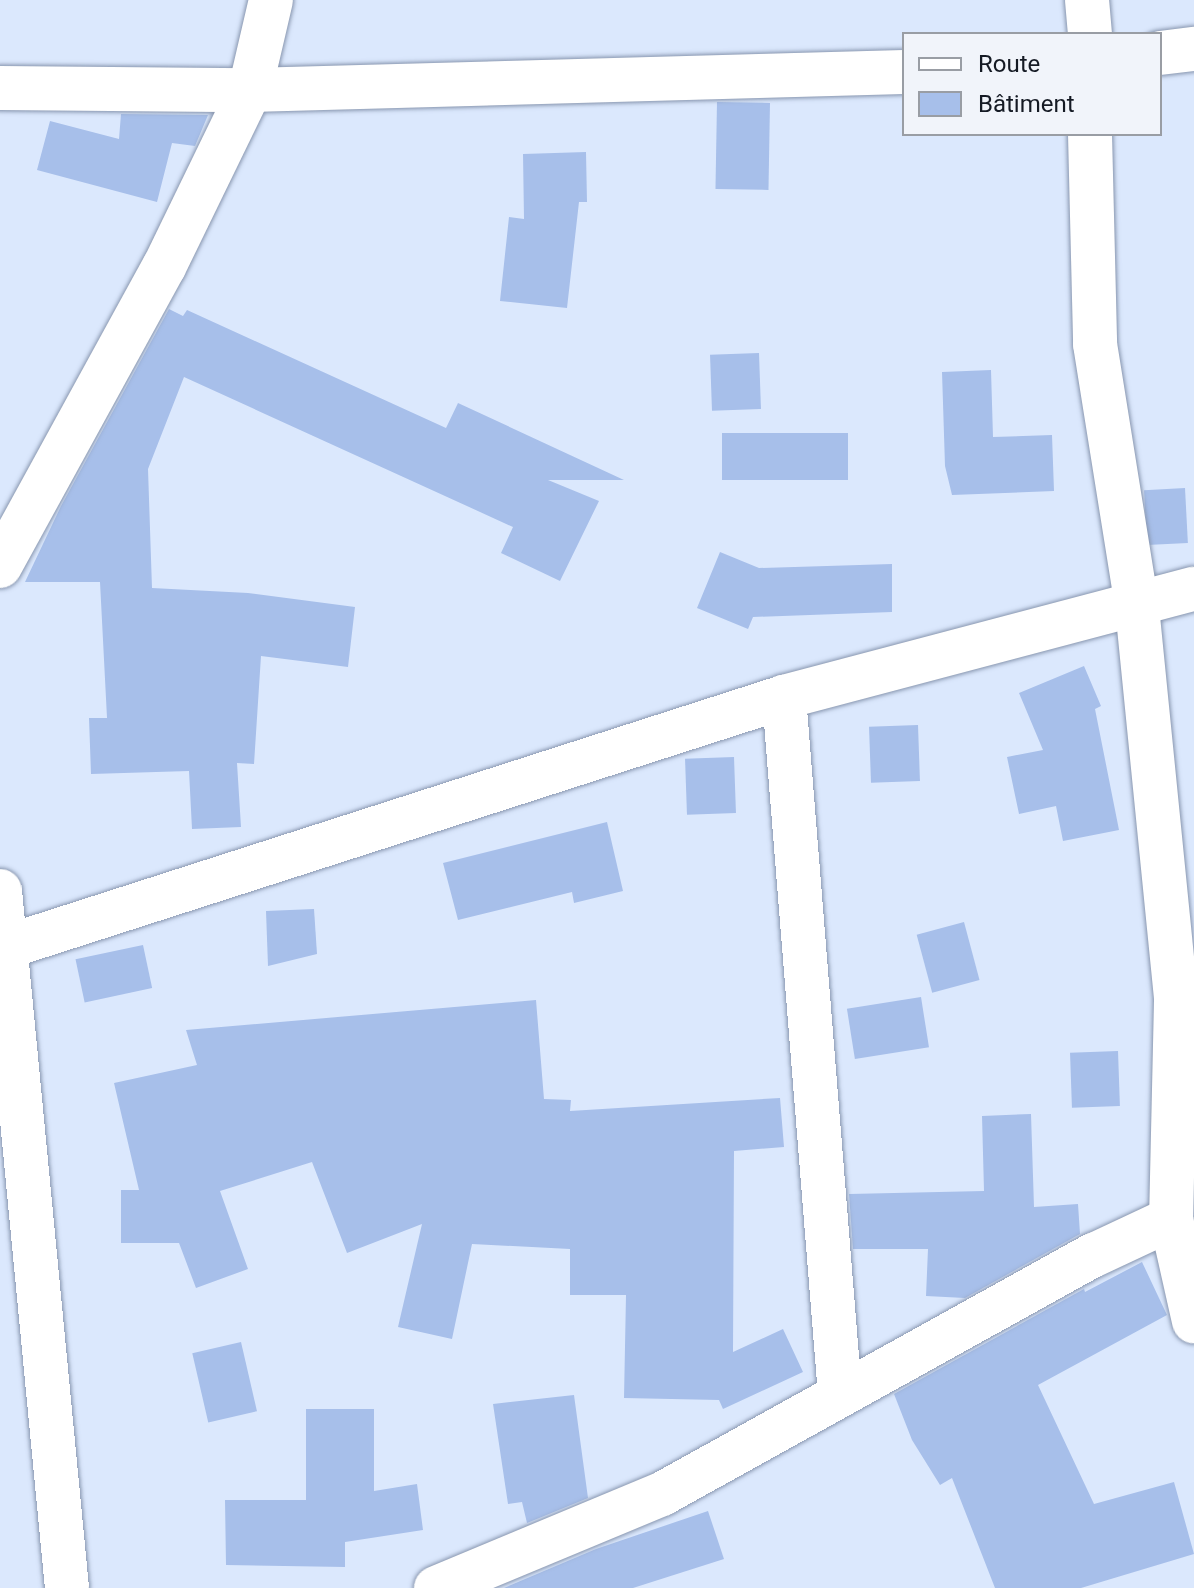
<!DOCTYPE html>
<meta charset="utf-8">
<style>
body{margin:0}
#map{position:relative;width:1194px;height:1588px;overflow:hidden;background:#dbe8fd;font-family:Roboto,sans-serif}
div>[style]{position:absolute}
.building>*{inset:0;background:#a7bfea;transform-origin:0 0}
.roads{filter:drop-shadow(0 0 2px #8896af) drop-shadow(0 0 2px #8896af)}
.street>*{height:44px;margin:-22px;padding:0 22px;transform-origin:22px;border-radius:22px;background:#fff}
span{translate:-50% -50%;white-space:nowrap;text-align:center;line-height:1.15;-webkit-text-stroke:7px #f1f4fa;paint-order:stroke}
.legend{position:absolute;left:902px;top:32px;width:260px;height:104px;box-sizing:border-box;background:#f1f4fa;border:2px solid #999da4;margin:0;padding:10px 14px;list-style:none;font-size:24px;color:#151a24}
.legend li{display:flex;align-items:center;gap:16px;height:40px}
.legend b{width:40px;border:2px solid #999da4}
</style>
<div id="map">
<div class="building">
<i style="left:717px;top:102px;width:53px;height:87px;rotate:1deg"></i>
<i style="clip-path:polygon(121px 114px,208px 115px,195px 146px,172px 143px,157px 202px,37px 170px,50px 121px,119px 139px)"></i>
<i style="clip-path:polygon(586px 152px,587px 202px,579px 202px,567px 308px,500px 301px,509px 217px,524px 219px,523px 154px)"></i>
<i style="clip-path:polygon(169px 309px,183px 316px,187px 310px,446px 428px,458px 403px,624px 480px,548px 480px,599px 501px,560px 581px,501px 553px,513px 527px,184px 377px,148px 469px,152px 588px,248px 593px,355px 607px,348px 667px,261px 656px,254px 764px,237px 763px,241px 827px,192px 829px,189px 771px,91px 774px,89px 718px,107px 718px,100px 582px,25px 582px,61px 506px)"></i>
<i style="left:759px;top:353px;width:56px;height:49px;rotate:88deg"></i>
<i style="clip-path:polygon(991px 370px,993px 437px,1052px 435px,1054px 491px,952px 495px,945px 466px,942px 372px)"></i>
<i style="left:848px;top:433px;width:47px;height:126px;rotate:90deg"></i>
<i style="left:1185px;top:488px;width:55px;height:41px;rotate:87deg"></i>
<i style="clip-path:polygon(720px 552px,759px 568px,892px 564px,892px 612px,753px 617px,748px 629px,697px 608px)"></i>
<i style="clip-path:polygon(1084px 666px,1101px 706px,1095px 709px,1119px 830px,1063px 841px,1056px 806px,1019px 814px,1007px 757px,1043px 750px,1019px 693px)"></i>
<i style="left:918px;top:725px;width:56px;height:49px;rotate:88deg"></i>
<i style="left:734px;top:757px;width:56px;height:49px;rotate:88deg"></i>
<i style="clip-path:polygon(607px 822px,623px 891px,574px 903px,572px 892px,458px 920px,443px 863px)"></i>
<i style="clip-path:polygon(314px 909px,317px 954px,268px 966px,266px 911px)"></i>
<i style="left:964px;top:922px;width:60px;height:49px;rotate:75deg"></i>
<i style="left:143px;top:945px;width:44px;height:69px;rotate:78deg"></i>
<i style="left:921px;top:997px;width:51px;height:75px;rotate:81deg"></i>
<i style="clip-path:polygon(536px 1000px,544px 1099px,571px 1100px,570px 1111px,780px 1098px,784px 1147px,734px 1151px,733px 1352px,783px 1329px,803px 1372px,723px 1409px,719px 1400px,624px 1398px,626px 1295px,570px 1295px,570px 1249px,472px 1244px,452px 1339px,398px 1327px,422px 1224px,347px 1253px,312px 1162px,220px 1191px,248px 1269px,196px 1288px,179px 1243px,121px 1243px,121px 1190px,139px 1190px,114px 1083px,197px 1065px,186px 1030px)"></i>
<i style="left:1118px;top:1051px;width:55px;height:48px;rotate:88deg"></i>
<i style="clip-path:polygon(1031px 1114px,1034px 1207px,1078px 1204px,1080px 1234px,965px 1298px,926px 1296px,928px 1249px,853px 1249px,849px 1194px,984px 1191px,982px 1116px)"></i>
<i style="clip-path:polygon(1142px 1262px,1167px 1315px,1038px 1385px,1094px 1504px,1174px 1482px,1194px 1554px,1081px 1588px,995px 1588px,952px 1478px,940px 1485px,912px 1440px,894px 1394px,1084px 1289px,1085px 1292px)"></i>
<i style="left:241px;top:1342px;width:71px;height:50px;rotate:77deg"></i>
<i style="clip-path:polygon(574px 1395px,588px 1498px,527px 1523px,522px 1502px,508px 1504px,493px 1404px)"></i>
<i style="clip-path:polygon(306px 1409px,374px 1409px,374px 1491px,417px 1484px,423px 1530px,345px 1542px,345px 1567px,226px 1565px,225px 1500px,306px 1500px)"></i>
<i style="clip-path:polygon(708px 1511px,724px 1559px,633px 1588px,504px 1588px,596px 1549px)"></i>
</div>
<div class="roads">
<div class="street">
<i style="left:1087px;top:0;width:34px;rotate:85deg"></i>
<i style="left:1160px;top:53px;width:34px;rotate:-7deg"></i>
<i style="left:0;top:88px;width:250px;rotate:0.5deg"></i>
<i style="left:250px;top:90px;width:654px;rotate:-1.58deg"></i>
<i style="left:1090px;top:134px;width:210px;rotate:88.6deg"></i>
<i style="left:1095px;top:344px;width:266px;rotate:80.9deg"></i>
<i style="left:1137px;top:607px;width:396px;rotate:84.3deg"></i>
<i style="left:1176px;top:1001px;width:218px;rotate:91.3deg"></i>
<i style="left:1171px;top:1219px;width:105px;rotate:77.3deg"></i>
<i style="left:0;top:566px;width:341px;rotate:-61.3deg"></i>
<i style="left:164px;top:267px;width:197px;rotate:-64.1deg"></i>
<i style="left:250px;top:90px;width:92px;rotate:-76.9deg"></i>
<i style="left:784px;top:697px;width:700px;rotate:85.41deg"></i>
<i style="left:0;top:891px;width:700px;rotate:84.51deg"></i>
<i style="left:0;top:949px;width:824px;rotate:-17.82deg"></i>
<i style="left:784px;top:697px;width:424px;rotate:-14.8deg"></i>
<i style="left:436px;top:1588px;width:245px;rotate:-22.6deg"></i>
<i style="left:662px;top:1494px;width:494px;rotate:-29deg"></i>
<i style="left:1094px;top:1255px;width:85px;rotate:-25.1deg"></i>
</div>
</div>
<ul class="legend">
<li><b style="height:10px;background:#fff"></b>Route</li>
<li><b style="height:22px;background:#a7bfea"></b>Bâtiment</li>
</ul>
</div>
